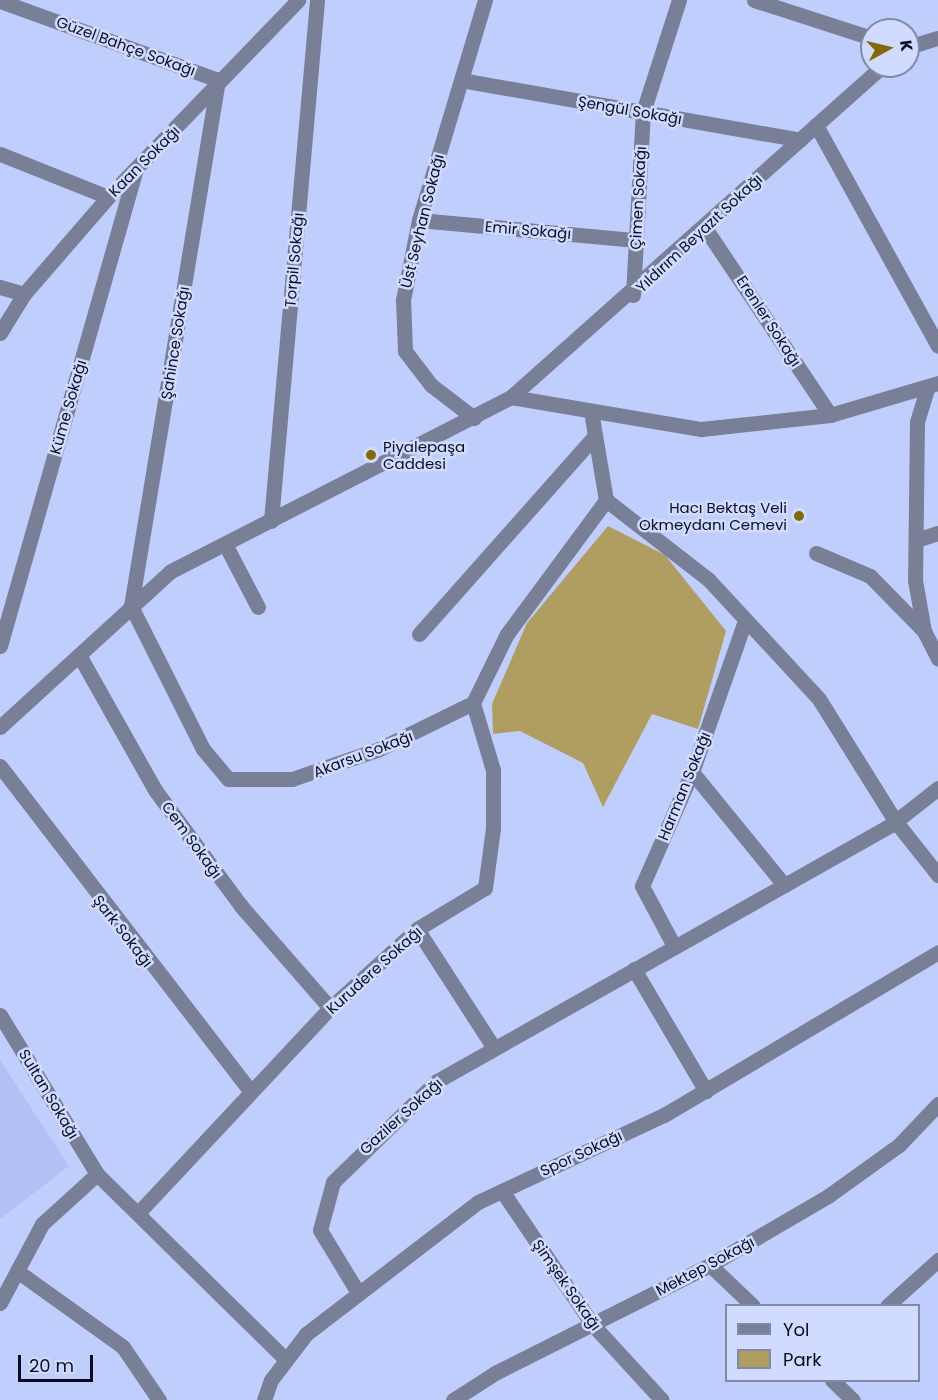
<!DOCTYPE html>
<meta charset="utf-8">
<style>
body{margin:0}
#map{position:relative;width:938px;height:1400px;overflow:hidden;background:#c0cefd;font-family:Poppins,sans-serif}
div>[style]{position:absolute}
.built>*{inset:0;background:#b2c1f5}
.green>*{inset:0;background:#b09d62}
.minor>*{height:15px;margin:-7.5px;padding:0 7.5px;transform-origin:7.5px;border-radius:7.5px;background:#787f97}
.dots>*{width:16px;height:16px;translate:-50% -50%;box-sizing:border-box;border:3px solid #d1dbff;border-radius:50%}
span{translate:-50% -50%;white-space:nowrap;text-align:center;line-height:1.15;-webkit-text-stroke:5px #d1dbff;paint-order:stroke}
.street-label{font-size:15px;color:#090d21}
.poi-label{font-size:15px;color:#090d21}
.left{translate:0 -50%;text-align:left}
.right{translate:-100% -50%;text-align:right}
.legend{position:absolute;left:725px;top:1304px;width:195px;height:78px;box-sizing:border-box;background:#d1dbff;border:2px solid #8189a6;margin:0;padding:8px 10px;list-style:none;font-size:18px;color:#090d21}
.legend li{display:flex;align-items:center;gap:12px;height:30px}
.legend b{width:30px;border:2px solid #8189a6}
.north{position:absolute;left:860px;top:18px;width:60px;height:60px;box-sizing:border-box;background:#d1dbff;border:2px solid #8189a6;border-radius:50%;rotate:82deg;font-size:16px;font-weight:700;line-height:24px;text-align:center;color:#090d21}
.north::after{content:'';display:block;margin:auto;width:21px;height:27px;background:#836a04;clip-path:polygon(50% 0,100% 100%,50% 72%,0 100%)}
.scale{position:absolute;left:18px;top:1355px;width:75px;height:27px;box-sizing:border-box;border:3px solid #090d21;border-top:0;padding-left:8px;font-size:18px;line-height:21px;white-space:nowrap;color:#090d21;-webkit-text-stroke:4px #d1dbff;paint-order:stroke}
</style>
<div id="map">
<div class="built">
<i style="clip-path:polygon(0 1060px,69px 1166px,0 1219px)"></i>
</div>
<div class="green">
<i style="clip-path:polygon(608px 526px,665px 555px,726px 631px,698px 729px,652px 714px,603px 807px,583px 763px,520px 731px,493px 734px,492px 704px,527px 623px)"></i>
</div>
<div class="minor">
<i style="left:754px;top:0;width:124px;rotate:17.9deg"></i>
<i style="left:0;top:1px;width:232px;rotate:19.9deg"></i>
<i style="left:218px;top:80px;width:533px;rotate:99.39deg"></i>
<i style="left:131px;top:606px;width:160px;rotate:63.3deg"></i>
<i style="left:203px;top:749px;width:39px;rotate:50deg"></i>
<i style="left:228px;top:779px;width:64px"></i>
<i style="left:292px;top:779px;width:92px;rotate:-19deg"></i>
<i style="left:379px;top:749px;width:105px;rotate:-26.1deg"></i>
<i style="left:908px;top:47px;width:31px;rotate:-17deg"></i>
<i style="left:461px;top:80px;width:344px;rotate:10deg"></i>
<i style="left:816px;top:125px;width:252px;rotate:61.1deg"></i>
<i style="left:0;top:154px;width:116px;rotate:21.7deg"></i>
<i style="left:419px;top:220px;width:218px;rotate:5.3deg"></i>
<i style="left:705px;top:228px;width:225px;rotate:56.2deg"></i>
<i style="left:0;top:287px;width:25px;rotate:16deg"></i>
<i style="left:633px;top:295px;width:183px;rotate:-86.9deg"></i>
<i style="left:643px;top:112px;width:118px;rotate:-72.2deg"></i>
<i style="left:0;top:333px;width:46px;rotate:-58.4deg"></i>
<i style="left:24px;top:294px;width:128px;rotate:-49.1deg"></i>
<i style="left:108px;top:197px;width:274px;rotate:-46deg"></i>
<i style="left:927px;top:389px;width:34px;rotate:107deg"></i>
<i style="left:917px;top:422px;width:158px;rotate:90.7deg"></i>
<i style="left:915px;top:580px;width:52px;rotate:80deg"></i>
<i style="left:924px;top:631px;width:31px;rotate:63deg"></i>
<i style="left:511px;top:397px;width:498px;rotate:-41.7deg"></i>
<i style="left:474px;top:418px;width:54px;rotate:-142.5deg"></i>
<i style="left:431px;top:385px;width:43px;rotate:-127.4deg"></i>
<i style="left:405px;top:351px;width:51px;rotate:-92.2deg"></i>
<i style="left:403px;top:300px;width:82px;rotate:-78.7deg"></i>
<i style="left:419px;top:220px;width:230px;rotate:-73.3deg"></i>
<i style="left:606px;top:500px;width:129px;rotate:37.8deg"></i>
<i style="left:708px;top:579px;width:163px;rotate:47.2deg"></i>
<i style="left:819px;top:699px;width:145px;rotate:58deg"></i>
<i style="left:896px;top:822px;width:68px;rotate:51.6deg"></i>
<i style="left:271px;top:521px;width:523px;rotate:-84.95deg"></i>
<i style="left:916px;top:540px;width:23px;rotate:-18deg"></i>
<i style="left:225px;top:544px;width:71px;rotate:62.4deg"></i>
<i style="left:816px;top:553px;width:59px;rotate:23.1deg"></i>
<i style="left:870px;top:576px;width:77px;rotate:45.5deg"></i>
<i style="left:419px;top:634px;width:265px;rotate:-48.4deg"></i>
<i style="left:0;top:646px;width:497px;rotate:-74.1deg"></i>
<i style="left:79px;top:655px;width:155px;rotate:60.6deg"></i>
<i style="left:155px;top:790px;width:144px;rotate:53.4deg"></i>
<i style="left:241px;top:906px;width:135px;rotate:48.9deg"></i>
<i style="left:0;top:727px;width:231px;rotate:-42.4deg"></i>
<i style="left:171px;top:571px;width:382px;rotate:-27.1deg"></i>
<i style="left:511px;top:397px;width:193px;rotate:9.6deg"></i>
<i style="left:701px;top:429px;width:130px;rotate:-6.2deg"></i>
<i style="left:830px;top:415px;width:113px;rotate:-16.5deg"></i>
<i style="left:0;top:766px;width:411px;rotate:52.4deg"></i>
<i style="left:692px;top:772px;width:146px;rotate:50.8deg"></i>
<i style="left:417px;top:929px;width:142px;rotate:57.1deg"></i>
<i style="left:674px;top:946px;width:68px;rotate:-118.1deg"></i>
<i style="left:642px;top:886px;width:124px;rotate:-66.3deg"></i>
<i style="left:692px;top:772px;width:160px;rotate:-70.7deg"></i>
<i style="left:634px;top:969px;width:142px;rotate:59.5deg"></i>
<i style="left:0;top:1015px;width:186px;rotate:58.6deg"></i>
<i style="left:97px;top:1174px;width:265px;rotate:44.5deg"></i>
<i style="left:502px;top:1191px;width:161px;rotate:55.9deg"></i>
<i style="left:592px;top:1324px;width:103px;rotate:47.4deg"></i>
<i style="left:139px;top:1212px;width:279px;rotate:-46.9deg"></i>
<i style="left:330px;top:1008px;width:118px;rotate:-42.2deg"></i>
<i style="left:417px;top:929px;width:79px;rotate:-31.1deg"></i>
<i style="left:485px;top:888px;width:61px;rotate:-82.4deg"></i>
<i style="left:493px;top:828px;width:58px;rotate:-90deg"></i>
<i style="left:493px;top:770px;width:70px;rotate:-106.6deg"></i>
<i style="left:473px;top:703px;width:77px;rotate:-63.8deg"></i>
<i style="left:507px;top:634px;width:167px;rotate:-53.5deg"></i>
<i style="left:606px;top:500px;width:90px;rotate:-99.6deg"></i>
<i style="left:710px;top:1265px;width:59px;rotate:43.6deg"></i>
<i style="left:17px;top:1271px;width:130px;rotate:35.6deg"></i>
<i style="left:123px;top:1347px;width:64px;rotate:55.8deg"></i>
<i style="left:357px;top:1291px;width:71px;rotate:-121.2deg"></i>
<i style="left:320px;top:1230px;width:50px;rotate:-74.8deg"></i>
<i style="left:333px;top:1182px;width:145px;rotate:-44.2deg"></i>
<i style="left:437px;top:1081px;width:521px;rotate:-29.42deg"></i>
<i style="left:891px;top:825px;width:60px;rotate:-38.2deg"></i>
<i style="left:0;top:1303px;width:89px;rotate:-62deg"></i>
<i style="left:42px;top:1224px;width:74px;rotate:-42.3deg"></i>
<i style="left:887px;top:1306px;width:69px;rotate:-42deg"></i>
<i style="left:832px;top:1380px;width:29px;rotate:44deg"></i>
<i style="left:264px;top:1400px;width:21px;rotate:-71deg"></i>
<i style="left:271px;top:1380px;width:58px;rotate:-52.7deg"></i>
<i style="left:306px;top:1334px;width:217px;rotate:-37.5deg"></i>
<i style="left:478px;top:1202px;width:205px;rotate:-25.1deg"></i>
<i style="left:664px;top:1115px;width:319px;rotate:-30.7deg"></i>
<i style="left:453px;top:1400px;width:50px;rotate:-32.7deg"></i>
<i style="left:495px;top:1373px;width:241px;rotate:-26.7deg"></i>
<i style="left:710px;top:1265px;width:137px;rotate:-30.3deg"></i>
<i style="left:828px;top:1196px;width:87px;rotate:-35.7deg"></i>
<i style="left:899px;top:1145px;width:57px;rotate:-46.4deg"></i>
</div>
<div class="dots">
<i style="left:371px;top:455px;background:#836a04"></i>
<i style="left:799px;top:516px;background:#836a04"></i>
</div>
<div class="street-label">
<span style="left:126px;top:46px;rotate:20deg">Güzel Bahçe Sokağı</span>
<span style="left:630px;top:110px;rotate:10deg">Şengül Sokağı</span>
<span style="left:144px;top:161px;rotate:-45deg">Kaan Sokağı</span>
<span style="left:638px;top:198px;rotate:-87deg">Çimen Sokağı</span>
<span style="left:422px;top:221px;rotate:-76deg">Üst Seyhan Sokağı</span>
<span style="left:528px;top:230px;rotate:5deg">Emir Sokağı</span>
<span style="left:699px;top:233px;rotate:-43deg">Yıldırım Beyazıt Sokağı</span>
<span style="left:294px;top:260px;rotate:-85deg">Torpil Sokağı</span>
<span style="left:769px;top:321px;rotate:57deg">Erenler Sokağı</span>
<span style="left:175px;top:343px;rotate:-81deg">Şahince Sokağı</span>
<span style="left:68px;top:407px;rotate:-74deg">Küme Sokağı</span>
<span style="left:363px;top:754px;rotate:-21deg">Akarsu Sokağı</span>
<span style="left:684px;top:786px;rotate:-68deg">Harman Sokağı</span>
<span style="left:192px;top:840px;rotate:54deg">Cem Sokağı</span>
<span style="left:123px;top:931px;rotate:52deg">Şark Sokağı</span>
<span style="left:374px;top:970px;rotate:-42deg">Kurudere Sokağı</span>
<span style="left:49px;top:1094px;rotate:59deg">Sultan Sokağı</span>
<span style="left:401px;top:1116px;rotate:-42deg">Gaziler Sokağı</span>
<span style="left:581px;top:1153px;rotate:-25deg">Spor Sokağı</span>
<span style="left:705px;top:1266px;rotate:-28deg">Mektep Sokağı</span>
<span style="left:567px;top:1285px;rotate:55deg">Şimşek Sokağı</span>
</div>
<div class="poi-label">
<span class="left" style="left:383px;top:455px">Piyalepaşa<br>Caddesi</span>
<span class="right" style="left:787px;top:516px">Hacı Bektaş Veli<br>Okmeydanı Cemevi</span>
</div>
<ul class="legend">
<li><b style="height:8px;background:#787f97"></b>Yol</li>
<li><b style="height:16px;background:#b09d62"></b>Park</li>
</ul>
<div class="north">K</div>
<div class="scale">20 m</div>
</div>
